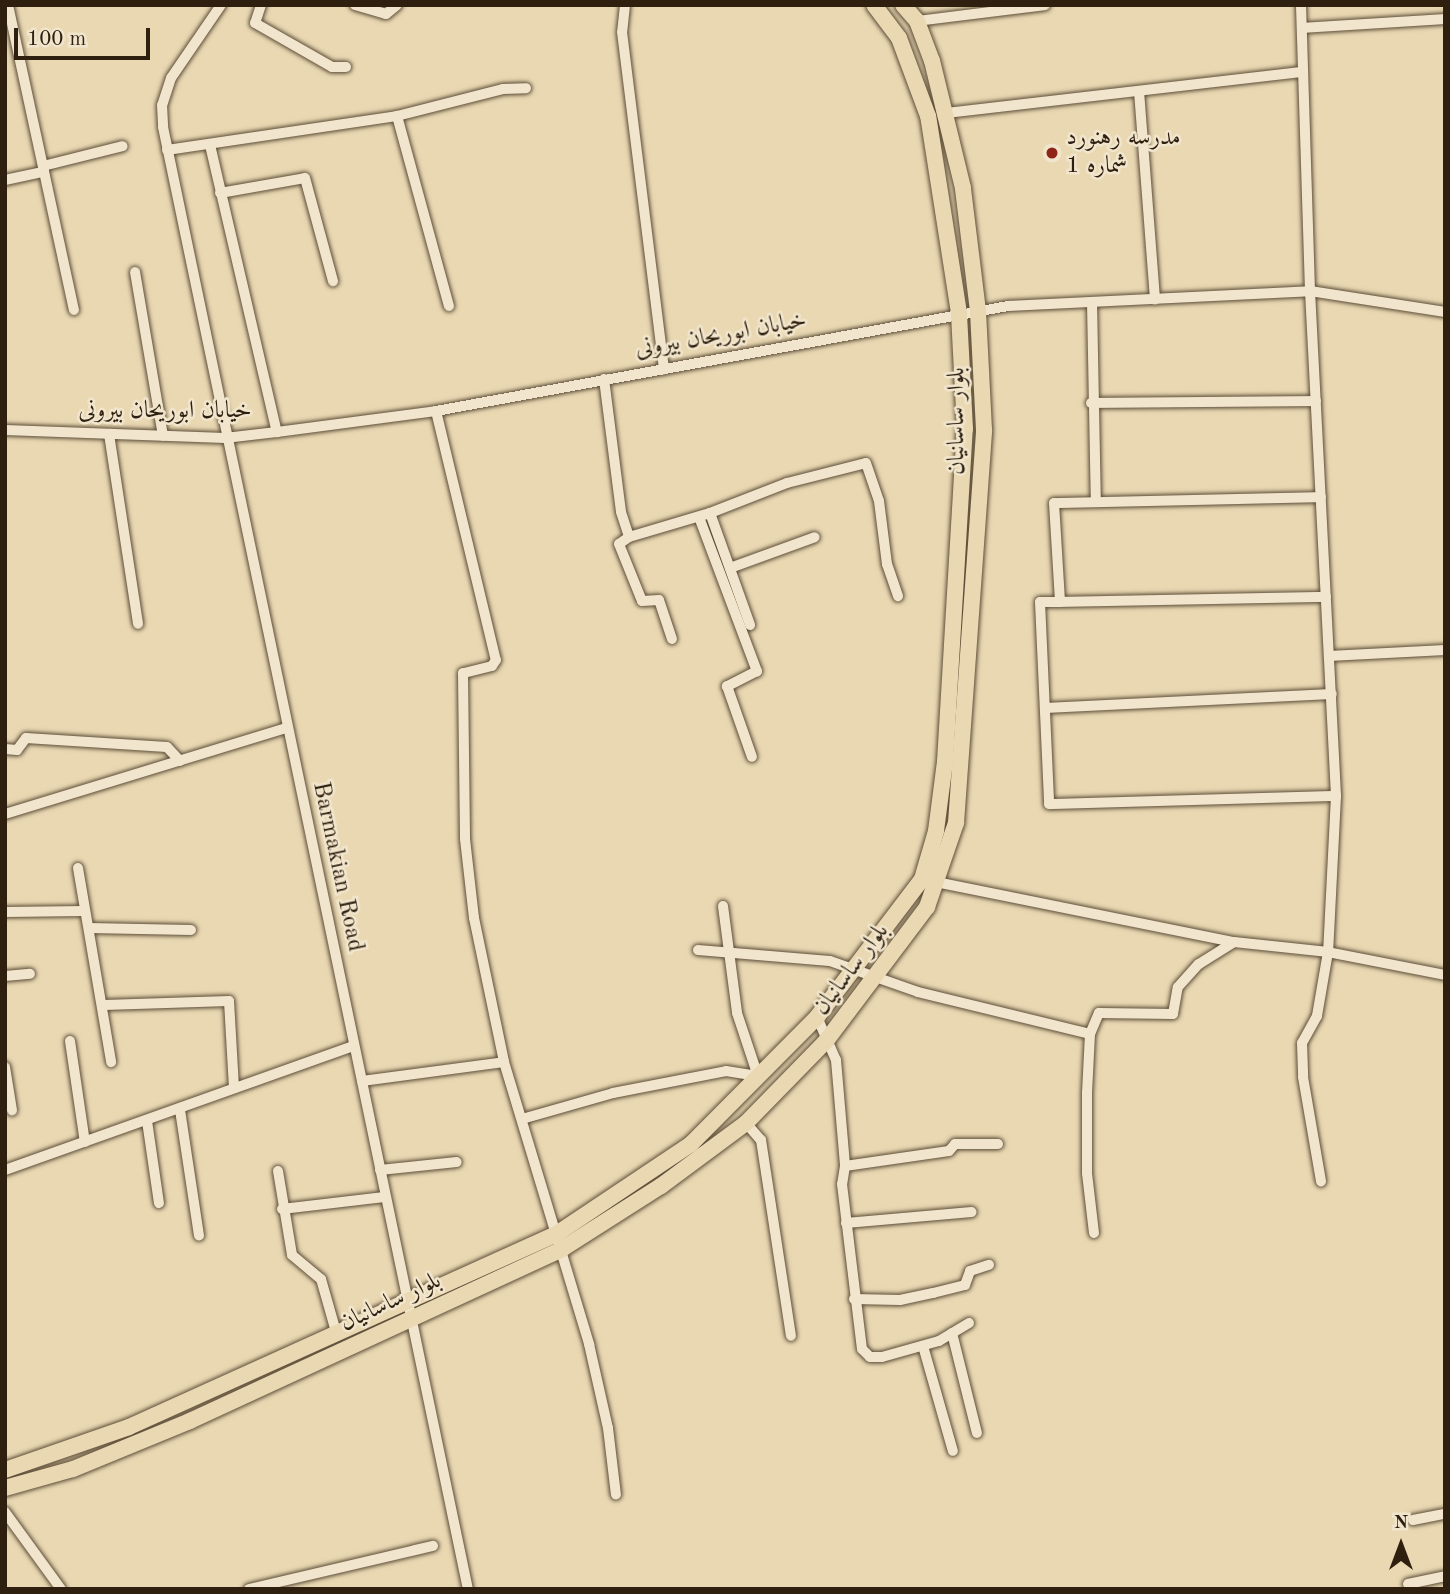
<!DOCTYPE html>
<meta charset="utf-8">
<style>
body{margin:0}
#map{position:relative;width:1450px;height:1594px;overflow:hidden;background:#e9d8b2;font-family:"Old Standard TT",Amiri,serif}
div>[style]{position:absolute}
.roads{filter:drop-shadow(0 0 2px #5d4d38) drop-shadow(0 0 2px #5d4d38)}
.minor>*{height:10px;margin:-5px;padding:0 5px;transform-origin:5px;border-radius:5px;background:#f1e6cd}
.highway>*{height:16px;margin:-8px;padding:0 8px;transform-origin:8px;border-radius:8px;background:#e9d8b2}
.dots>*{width:19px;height:19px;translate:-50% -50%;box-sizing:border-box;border:4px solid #f1e6cd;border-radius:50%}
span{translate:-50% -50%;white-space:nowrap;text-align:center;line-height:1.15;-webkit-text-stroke:5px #f1e6cd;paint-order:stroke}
.poi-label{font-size:24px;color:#2e1f0f}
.left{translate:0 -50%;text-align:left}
.street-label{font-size:24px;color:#2e1f0f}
.frame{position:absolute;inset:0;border:7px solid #2e1f0f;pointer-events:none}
.north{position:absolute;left:1366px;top:1510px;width:70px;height:70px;-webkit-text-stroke:5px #f1e6cd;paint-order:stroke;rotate:0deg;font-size:19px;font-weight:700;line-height:28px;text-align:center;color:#2e1f0f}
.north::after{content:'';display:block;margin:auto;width:24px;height:32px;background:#2e1f0f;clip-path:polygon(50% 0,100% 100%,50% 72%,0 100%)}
.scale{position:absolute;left:14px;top:28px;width:136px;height:32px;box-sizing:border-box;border:4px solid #2e1f0f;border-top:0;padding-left:9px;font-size:21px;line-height:24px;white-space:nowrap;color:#2e1f0f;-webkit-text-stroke:5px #f1e6cd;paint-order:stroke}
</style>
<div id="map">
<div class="roads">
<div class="minor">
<i style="left:8px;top:5px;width:312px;rotate:77.8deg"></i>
<i style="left:221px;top:5px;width:88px;rotate:124.4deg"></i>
<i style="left:171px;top:78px;width:28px;rotate:108deg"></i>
<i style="left:162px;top:105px;width:22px;rotate:87deg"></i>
<i style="left:163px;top:127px;width:1493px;rotate:78.22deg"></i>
<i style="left:261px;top:5px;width:19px;rotate:108deg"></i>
<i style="left:255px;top:23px;width:89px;rotate:29.7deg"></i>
<i style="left:332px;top:67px;width:14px"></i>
<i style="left:355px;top:5px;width:32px;rotate:16deg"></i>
<i style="left:386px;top:14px;width:14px;rotate:-39deg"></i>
<i style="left:625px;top:5px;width:27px;rotate:96deg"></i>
<i style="left:622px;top:32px;width:340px;rotate:82.9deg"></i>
<i style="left:1301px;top:5px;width:286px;rotate:88.2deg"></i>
<i style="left:1310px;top:291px;width:506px;rotate:87.05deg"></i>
<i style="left:1336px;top:796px;width:156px;rotate:92.9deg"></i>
<i style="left:1328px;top:952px;width:65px;rotate:99.8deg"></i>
<i style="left:1317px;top:1016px;width:31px;rotate:119deg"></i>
<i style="left:1302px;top:1043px;width:34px;rotate:88deg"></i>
<i style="left:1303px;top:1077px;width:106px;rotate:80.2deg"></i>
<i style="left:917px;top:21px;width:129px;rotate:-7.1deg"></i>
<i style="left:1302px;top:28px;width:143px;rotate:-3.6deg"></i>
<i style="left:1139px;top:91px;width:209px;rotate:85.6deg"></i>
<i style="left:947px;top:113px;width:358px;rotate:-6.6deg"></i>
<i style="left:397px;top:116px;width:109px;rotate:-14.3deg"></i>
<i style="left:503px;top:89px;width:23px;rotate:-2deg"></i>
<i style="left:210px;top:145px;width:295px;rotate:76.9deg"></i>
<i style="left:167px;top:150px;width:232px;rotate:-8.4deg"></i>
<i style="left:397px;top:116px;width:197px;rotate:74.7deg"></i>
<i style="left:43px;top:166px;width:82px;rotate:-14deg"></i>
<i style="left:5px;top:180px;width:40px;rotate:-12deg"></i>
<i style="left:220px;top:193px;width:86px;rotate:-10deg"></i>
<i style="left:305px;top:178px;width:107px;rotate:74.8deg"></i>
<i style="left:135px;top:272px;width:166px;rotate:80.3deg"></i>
<i style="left:1092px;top:302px;width:200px;rotate:88.9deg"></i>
<i style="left:604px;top:379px;width:134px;rotate:82.7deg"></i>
<i style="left:621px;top:512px;width:26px;rotate:72deg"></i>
<i style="left:629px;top:537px;width:12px;rotate:145deg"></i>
<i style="left:619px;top:544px;width:61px;rotate:68deg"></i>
<i style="left:642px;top:601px;width:17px;rotate:-3deg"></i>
<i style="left:659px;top:600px;width:41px;rotate:71.6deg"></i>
<i style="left:1091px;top:403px;width:225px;rotate:-0.5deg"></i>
<i style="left:436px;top:411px;width:256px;rotate:76.5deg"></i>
<i style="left:496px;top:660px;width:7px;rotate:124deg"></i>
<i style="left:492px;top:666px;width:30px;rotate:166deg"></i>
<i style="left:463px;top:673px;width:166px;rotate:89.3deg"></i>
<i style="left:465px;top:839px;width:80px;rotate:83.5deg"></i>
<i style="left:474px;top:918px;width:147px;rotate:78.2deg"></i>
<i style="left:504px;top:1062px;width:295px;rotate:73.2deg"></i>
<i style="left:589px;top:1344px;width:86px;rotate:77.3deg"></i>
<i style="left:608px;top:1428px;width:67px;rotate:83.2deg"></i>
<i style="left:5px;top:430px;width:220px;rotate:2.1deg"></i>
<i style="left:225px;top:438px;width:52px;rotate:-6.6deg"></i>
<i style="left:277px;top:432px;width:160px;rotate:-7.5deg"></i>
<i style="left:436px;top:411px;width:582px;rotate:-10.4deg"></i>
<i style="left:1008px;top:306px;width:302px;rotate:-2.8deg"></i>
<i style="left:1310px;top:291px;width:137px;rotate:8.8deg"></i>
<i style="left:109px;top:434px;width:192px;rotate:81.3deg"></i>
<i style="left:1321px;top:497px;width:267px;rotate:178.7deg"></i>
<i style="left:1054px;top:503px;width:99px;rotate:86.5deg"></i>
<i style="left:1060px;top:602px;width:20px;rotate:180deg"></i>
<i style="left:1040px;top:602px;width:202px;rotate:87.4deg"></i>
<i style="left:1049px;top:804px;width:287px;rotate:-1.6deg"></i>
<i style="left:710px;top:513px;width:119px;rotate:70.3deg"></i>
<i style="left:699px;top:517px;width:165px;rotate:69.4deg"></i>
<i style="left:757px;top:671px;width:34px;rotate:153deg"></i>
<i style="left:727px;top:686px;width:75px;rotate:70.6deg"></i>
<i style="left:629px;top:537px;width:84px;rotate:-16.5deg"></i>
<i style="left:710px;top:513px;width:83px;rotate:-21.3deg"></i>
<i style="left:787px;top:483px;width:81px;rotate:-14.2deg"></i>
<i style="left:866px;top:463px;width:40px;rotate:71.1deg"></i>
<i style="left:879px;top:501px;width:64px;rotate:82.8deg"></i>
<i style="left:887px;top:564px;width:34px;rotate:71deg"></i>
<i style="left:730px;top:568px;width:90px;rotate:-20deg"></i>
<i style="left:1060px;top:602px;width:266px;rotate:-1.1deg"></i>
<i style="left:1329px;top:656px;width:116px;rotate:-3deg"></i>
<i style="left:1045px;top:708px;width:287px;rotate:-2.8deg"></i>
<i style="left:5px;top:749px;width:12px;rotate:5deg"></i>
<i style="left:17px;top:750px;width:15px;rotate:-53deg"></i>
<i style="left:26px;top:738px;width:141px;rotate:3.7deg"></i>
<i style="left:167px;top:747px;width:19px;rotate:47deg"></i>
<i style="left:5px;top:814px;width:294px;rotate:-17deg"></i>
<i style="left:78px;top:868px;width:197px;rotate:80.3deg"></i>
<i style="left:931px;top:881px;width:309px;rotate:11.4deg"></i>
<i style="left:1234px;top:942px;width:95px;rotate:6.1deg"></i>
<i style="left:1328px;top:952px;width:119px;rotate:11.1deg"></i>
<i style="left:723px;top:906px;width:108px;rotate:82.5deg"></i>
<i style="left:737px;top:1013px;width:66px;rotate:71.6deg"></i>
<i style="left:5px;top:912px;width:79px;rotate:-0.7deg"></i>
<i style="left:89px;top:928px;width:102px;rotate:1.1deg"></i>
<i style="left:698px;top:950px;width:132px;rotate:4.8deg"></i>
<i style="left:830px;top:961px;width:93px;rotate:19.4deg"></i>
<i style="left:918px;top:992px;width:177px;rotate:13.7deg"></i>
<i style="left:5px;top:976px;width:25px;rotate:-5deg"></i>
<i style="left:104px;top:1005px;width:125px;rotate:-1.8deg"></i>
<i style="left:229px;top:1001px;width:87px;rotate:86.7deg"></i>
<i style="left:817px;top:1017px;width:47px;rotate:66.2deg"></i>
<i style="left:836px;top:1060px;width:106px;rotate:85.1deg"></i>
<i style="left:845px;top:1166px;width:18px;rotate:99deg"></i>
<i style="left:842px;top:1184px;width:166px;rotate:83.1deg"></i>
<i style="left:862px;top:1349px;width:11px;rotate:45deg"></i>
<i style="left:870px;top:1357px;width:12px"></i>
<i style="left:882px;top:1357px;width:59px;rotate:-15.7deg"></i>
<i style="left:939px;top:1341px;width:35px;rotate:-31deg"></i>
<i style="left:70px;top:1041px;width:102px;rotate:81.6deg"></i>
<i style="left:5px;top:1067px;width:44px;rotate:80.8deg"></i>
<i style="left:362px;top:1081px;width:143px;rotate:-7.6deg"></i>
<i style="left:180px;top:1110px;width:127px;rotate:81.4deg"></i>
<i style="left:522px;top:1119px;width:95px;rotate:-15.9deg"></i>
<i style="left:613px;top:1093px;width:115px;rotate:-11deg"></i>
<i style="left:726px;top:1071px;width:32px;rotate:9deg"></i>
<i style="left:147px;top:1121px;width:83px;rotate:81.7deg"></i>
<i style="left:746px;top:1123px;width:23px;rotate:49deg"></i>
<i style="left:761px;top:1140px;width:198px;rotate:81.3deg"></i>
<i style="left:845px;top:1166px;width:105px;rotate:-8.2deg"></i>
<i style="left:949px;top:1151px;width:9px;rotate:-49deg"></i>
<i style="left:955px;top:1144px;width:43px"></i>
<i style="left:5px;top:1170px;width:369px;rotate:-19.6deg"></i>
<i style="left:380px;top:1170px;width:77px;rotate:-5.9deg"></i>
<i style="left:278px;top:1171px;width:85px;rotate:80.5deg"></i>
<i style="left:292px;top:1255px;width:38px;rotate:40deg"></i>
<i style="left:321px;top:1279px;width:58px;rotate:74.1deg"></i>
<i style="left:282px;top:1209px;width:103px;rotate:-6.7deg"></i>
<i style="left:846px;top:1223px;width:126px;rotate:-5deg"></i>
<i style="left:1094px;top:1233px;width:60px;rotate:-96.7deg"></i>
<i style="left:1087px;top:1173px;width:80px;rotate:-90deg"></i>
<i style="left:1087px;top:1093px;width:59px;rotate:-87.1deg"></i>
<i style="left:1090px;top:1034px;width:23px;rotate:-67deg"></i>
<i style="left:1099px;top:1013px;width:74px;rotate:0.8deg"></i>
<i style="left:1173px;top:1014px;width:27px;rotate:-80deg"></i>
<i style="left:1178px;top:987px;width:31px;rotate:-48deg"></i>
<i style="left:1199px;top:964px;width:41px;rotate:-32.2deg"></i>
<i style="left:854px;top:1299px;width:46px;rotate:1.2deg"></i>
<i style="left:900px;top:1300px;width:34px;rotate:-12deg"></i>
<i style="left:933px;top:1293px;width:33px;rotate:-14deg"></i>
<i style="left:965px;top:1285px;width:15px;rotate:-70deg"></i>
<i style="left:970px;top:1271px;width:20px;rotate:-18deg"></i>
<i style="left:952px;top:1333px;width:103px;rotate:76deg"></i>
<i style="left:923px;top:1346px;width:109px;rotate:74.1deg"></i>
<i style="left:5px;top:1512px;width:95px;rotate:54deg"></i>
<i style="left:1413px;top:1520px;width:33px;rotate:-11deg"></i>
<i style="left:1408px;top:1584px;width:38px;rotate:-12deg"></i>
<i style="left:249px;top:1589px;width:189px;rotate:-13.2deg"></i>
</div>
<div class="highway">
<i style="left:5px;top:1470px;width:131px;rotate:-19.1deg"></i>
<i style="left:129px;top:1427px;width:471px;rotate:-24.3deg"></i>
<i style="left:558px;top:1233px;width:160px;rotate:-33.8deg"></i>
<i style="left:691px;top:1144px;width:179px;rotate:-45.2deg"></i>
<i style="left:817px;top:1017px;width:173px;rotate:-52.7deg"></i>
<i style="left:922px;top:879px;width:50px;rotate:-73.7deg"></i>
<i style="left:936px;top:831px;width:70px;rotate:-82.6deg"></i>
<i style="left:945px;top:762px;width:334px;rotate:-86.6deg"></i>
<i style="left:965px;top:429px;width:116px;rotate:-93deg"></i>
<i style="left:959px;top:313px;width:199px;rotate:-98.9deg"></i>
<i style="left:928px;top:116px;width:83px;rotate:-110.4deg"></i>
<i style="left:899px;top:38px;width:41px;rotate:-127.1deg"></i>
<i style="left:5px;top:1488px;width:71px;rotate:-15.6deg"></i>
<i style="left:73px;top:1469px;width:126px;rotate:-22.3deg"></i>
<i style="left:190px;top:1421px;width:410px;rotate:-24.8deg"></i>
<i style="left:562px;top:1249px;width:117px;rotate:-32.5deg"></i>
<i style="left:661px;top:1186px;width:106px;rotate:-36.5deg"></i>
<i style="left:746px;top:1123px;width:115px;rotate:-45.7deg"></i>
<i style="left:826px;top:1041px;width:168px;rotate:-53deg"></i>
<i style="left:927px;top:907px;width:89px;rotate:-71deg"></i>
<i style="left:956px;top:823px;width:394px;rotate:-85.9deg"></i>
<i style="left:984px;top:430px;width:119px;rotate:-92.9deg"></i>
<i style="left:978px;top:311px;width:124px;rotate:-97deg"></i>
<i style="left:963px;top:188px;width:131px;rotate:-103.7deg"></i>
<i style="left:932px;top:61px;width:43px;rotate:-110.6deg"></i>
<i style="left:917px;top:21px;width:21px;rotate:-131deg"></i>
</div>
</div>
<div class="dots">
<i style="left:1052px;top:153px;background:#8f2418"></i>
</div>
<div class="poi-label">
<span class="left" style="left:1066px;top:153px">مدرسه رهنورد<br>شماره 1</span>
</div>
<div class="street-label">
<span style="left:721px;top:336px;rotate:-10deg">خیابان ابوریحان بیرونی</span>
<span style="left:165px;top:412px">خیابان ابوریحان بیرونی</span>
<span style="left:958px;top:421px;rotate:-90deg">بلوار ساسانیان</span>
<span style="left:337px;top:867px;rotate:78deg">Barmakian Road</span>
<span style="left:852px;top:970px;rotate:-53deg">بلوار ساسانیان</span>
<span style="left:391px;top:1303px;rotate:-25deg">بلوار ساسانیان</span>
</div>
<div class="frame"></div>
<div class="north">N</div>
<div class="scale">100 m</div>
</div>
